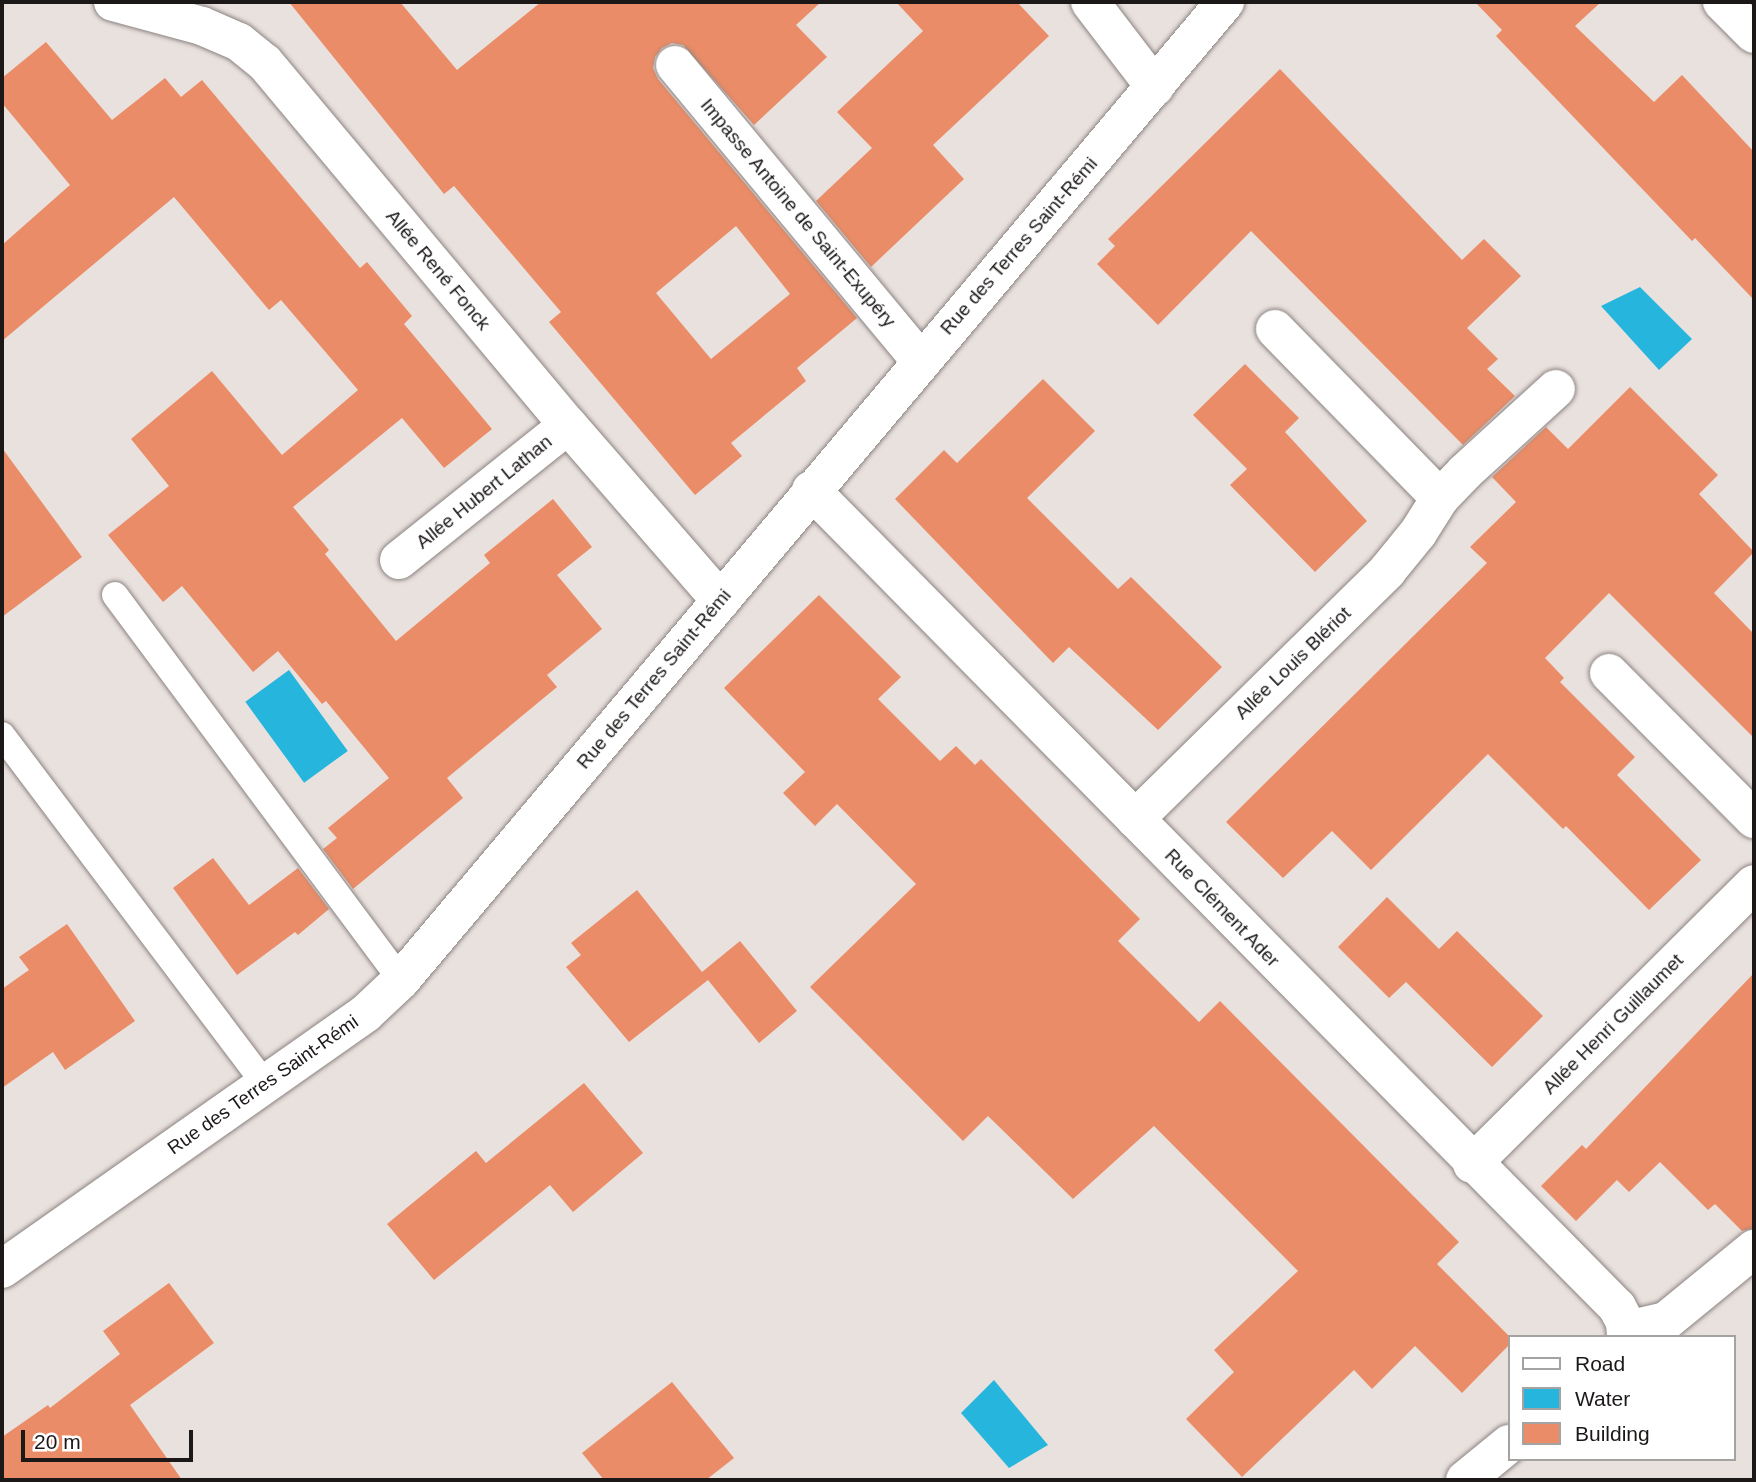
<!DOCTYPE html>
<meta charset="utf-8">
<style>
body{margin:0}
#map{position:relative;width:1756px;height:1482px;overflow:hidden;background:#e9e1dd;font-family:Helvetica,sans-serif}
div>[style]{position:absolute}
.water>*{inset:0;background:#26b5dd;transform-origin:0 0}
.building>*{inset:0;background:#ea8c67}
.roads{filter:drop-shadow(0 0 2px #8b8381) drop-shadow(0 0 2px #8b8381)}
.service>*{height:26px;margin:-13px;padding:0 13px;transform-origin:13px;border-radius:13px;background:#fff}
.minor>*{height:38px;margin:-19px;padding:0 19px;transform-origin:19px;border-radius:19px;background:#fff}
span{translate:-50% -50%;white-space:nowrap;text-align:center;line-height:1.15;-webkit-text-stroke:7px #fff;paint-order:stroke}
.street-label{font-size:19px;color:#1b1817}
.frame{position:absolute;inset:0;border:4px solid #1b1817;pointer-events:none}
.legend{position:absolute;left:1508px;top:1335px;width:228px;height:126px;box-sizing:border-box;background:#fff;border:2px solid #a4a3a2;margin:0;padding:9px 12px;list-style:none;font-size:21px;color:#1b1817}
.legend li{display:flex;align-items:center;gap:14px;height:35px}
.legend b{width:35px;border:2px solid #a4a3a2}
.scale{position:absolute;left:21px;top:1430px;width:172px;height:32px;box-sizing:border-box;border:4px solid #1b1817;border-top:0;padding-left:9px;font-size:21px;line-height:24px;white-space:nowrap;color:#1b1817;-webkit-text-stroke:5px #fff;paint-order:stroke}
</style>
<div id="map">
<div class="water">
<i style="clip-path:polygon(1640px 287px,1692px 339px,1659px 370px,1601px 306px)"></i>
<i style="left:289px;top:670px;width:100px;height:54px;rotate:54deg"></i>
<i style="clip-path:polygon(994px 1380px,1048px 1445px,1009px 1468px,961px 1413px)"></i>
</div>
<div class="building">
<i style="clip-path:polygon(evenodd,289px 2px,400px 2px,457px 70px,541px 2px,821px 2px,796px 25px,827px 57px,754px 125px,683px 45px,672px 43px,662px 48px,655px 57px,653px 68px,658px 79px,857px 318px,797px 368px,806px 381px,731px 443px,742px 456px,695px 495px,549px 322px,561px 312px,454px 186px,444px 194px,289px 2px,736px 226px,790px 294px,711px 359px,656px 293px,736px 226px)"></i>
<i style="clip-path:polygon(896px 2px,1017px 2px,1049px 36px,933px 145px,964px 179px,871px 267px,816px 201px,872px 148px,837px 112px,923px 31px)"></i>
<i style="clip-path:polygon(1475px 2px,1601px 2px,1575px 26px,1654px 102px,1682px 75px,1728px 124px,1754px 152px,1754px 300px,1695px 238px,1692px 241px,1496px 36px,1502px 30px)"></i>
<i style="clip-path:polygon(46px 42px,112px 120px,165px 78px,181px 97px,202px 80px,360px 268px,367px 262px,412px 316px,404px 324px,492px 429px,444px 468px,402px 418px,293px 507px,329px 550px,325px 554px,396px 641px,490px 563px,484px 555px,553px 499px,592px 547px,557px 575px,602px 629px,547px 675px,557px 687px,447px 778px,463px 798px,353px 889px,323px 849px,337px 838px,328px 828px,389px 778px,326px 701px,322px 704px,278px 651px,253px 672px,182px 586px,163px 602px,108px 535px,169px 486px,131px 439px,212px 371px,282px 455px,358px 390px,281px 300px,269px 310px,174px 197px,2px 341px,2px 245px,70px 185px,2px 103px,2px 78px)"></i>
<i style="clip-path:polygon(1280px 69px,1462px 260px,1484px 239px,1521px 276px,1467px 328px,1498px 359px,1487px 369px,1515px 396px,1463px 445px,1251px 231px,1158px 325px,1097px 264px,1115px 246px,1108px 239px)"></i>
<i style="clip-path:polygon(1245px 364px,1299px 418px,1285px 432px,1367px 521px,1315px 572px,1230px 485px,1247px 469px,1193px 415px)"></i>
<i style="clip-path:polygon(1043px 379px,1095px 431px,1027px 498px,1118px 589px,1131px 577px,1222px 667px,1158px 730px,1069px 647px,1053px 663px,895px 499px,944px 450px,957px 463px)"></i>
<i style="clip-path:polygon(1630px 387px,1718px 475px,1699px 494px,1754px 552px,1714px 593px,1754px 634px,1754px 738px,1609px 593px,1545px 658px,1564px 678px,1560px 682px,1635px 757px,1617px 775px,1701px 860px,1649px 910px,1566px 826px,1563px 829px,1488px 754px,1371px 870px,1332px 831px,1283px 878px,1226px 822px,1487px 563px,1470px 547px,1516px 502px,1492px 477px,1546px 427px,1568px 449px)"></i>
<i style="clip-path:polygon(2px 448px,82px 557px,2px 617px)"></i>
<i style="clip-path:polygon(819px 595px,901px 677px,878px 699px,940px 761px,956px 746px,975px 765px,981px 759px,1140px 919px,1118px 941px,1199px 1022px,1220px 1001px,1459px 1242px,1437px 1264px,1510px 1337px,1509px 1345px,1462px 1393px,1415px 1346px,1372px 1389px,1354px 1370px,1242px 1477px,1186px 1419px,1234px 1372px,1214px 1350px,1298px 1271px,1154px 1126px,1073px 1199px,988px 1116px,963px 1141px,810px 987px,916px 884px,837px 804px,815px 826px,783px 793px,805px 772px,724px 688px)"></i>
<i style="clip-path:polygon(213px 858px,249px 905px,298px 868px,329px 909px,298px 935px,295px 932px,237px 975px,173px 888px)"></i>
<i style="clip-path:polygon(637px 890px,702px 972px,740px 941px,797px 1011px,759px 1043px,708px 980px,629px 1042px,566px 967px,581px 955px,571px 943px)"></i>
<i style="clip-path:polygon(1387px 897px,1439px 949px,1457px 931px,1543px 1016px,1492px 1067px,1406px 982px,1389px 998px,1338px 947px)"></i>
<i style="clip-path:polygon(67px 924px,135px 1021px,65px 1070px,53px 1052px,2px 1088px,2px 989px,29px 970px,19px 957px)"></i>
<i style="clip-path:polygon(1754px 973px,1754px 1228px,1742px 1231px,1715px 1204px,1708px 1210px,1660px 1162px,1629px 1192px,1617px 1180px,1576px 1221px,1541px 1186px,1582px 1145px,1586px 1149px)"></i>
<i style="clip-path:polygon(584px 1083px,643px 1153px,573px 1212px,550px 1185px,434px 1280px,387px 1224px,476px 1151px,486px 1163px)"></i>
<i style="clip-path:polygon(169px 1283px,214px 1343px,130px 1405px,182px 1480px,2px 1480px,2px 1437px,48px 1405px,50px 1408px,120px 1354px,103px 1331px)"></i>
<i style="clip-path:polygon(672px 1382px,734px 1458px,706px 1480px,604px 1480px,582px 1453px)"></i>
</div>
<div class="roads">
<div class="service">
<i style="left:115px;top:595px;width:480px;rotate:53.4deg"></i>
<i style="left:2px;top:735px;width:437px;rotate:53deg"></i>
</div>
<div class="minor">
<i style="left:113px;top:2px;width:92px;rotate:15.1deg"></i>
<i style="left:202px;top:26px;width:40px;rotate:23.4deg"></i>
<i style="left:239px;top:42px;width:33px;rotate:39deg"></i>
<i style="left:265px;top:63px;width:472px;rotate:50.1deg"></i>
<i style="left:568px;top:425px;width:233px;rotate:49deg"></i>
<i style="left:1090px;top:2px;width:107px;rotate:52.6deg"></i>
<i style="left:1722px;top:2px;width:45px;rotate:45deg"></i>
<i style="left:675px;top:65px;width:385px;rotate:50.3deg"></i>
<i style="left:1275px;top:329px;width:236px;rotate:45.7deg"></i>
<i style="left:811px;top:490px;width:1148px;rotate:45.39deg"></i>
<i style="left:1617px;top:1307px;width:17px;rotate:62deg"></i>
<i style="left:1625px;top:1322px;width:15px;rotate:86deg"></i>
<i style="left:399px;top:560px;width:216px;rotate:-38.6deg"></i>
<i style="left:1609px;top:673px;width:206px;rotate:45.2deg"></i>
<i style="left:1135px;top:819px;width:354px;rotate:-44.5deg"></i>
<i style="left:1387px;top:571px;width:49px;rotate:-50.8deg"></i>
<i style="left:1418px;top:533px;width:41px;rotate:-57.8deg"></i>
<i style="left:1440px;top:498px;width:36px;rotate:-46deg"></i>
<i style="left:1465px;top:472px;width:123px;rotate:-42.4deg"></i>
<i style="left:1472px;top:1164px;width:397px;rotate:-44.8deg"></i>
<i style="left:2px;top:1269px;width:445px;rotate:-35.1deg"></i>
<i style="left:366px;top:1013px;width:48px;rotate:-43.3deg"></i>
<i style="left:401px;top:980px;width:1279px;rotate:-49.88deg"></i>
<i style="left:1627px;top:1330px;width:40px;rotate:-13deg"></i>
<i style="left:1666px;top:1321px;width:114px;rotate:-39.3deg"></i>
<i style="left:1465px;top:1480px;width:57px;rotate:-39.3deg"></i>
</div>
</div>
<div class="street-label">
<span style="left:798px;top:213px;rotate:50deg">Impasse Antoine de Saint-Exupéry</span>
<span style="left:1019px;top:246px;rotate:-49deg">Rue des Terres Saint-Rémi</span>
<span style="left:438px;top:270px;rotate:50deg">Allée René Fonck</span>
<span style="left:484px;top:492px;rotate:-39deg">Allée Hubert Lathan</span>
<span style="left:1293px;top:663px;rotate:-44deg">Allée Louis Blériot</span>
<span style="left:654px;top:679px;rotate:-50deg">Rue des Terres Saint-Rémi</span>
<span style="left:1222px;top:908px;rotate:46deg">Rue Clément Ader</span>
<span style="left:1613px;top:1024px;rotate:-45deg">Allée Henri Guillaumet</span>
<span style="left:263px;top:1085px;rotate:-35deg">Rue des Terres Saint-Rémi</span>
</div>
<div class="frame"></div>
<ul class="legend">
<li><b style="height:9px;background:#fff"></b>Road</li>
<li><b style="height:19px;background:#26b5dd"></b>Water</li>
<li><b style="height:19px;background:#ea8c67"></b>Building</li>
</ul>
<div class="scale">20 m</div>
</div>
